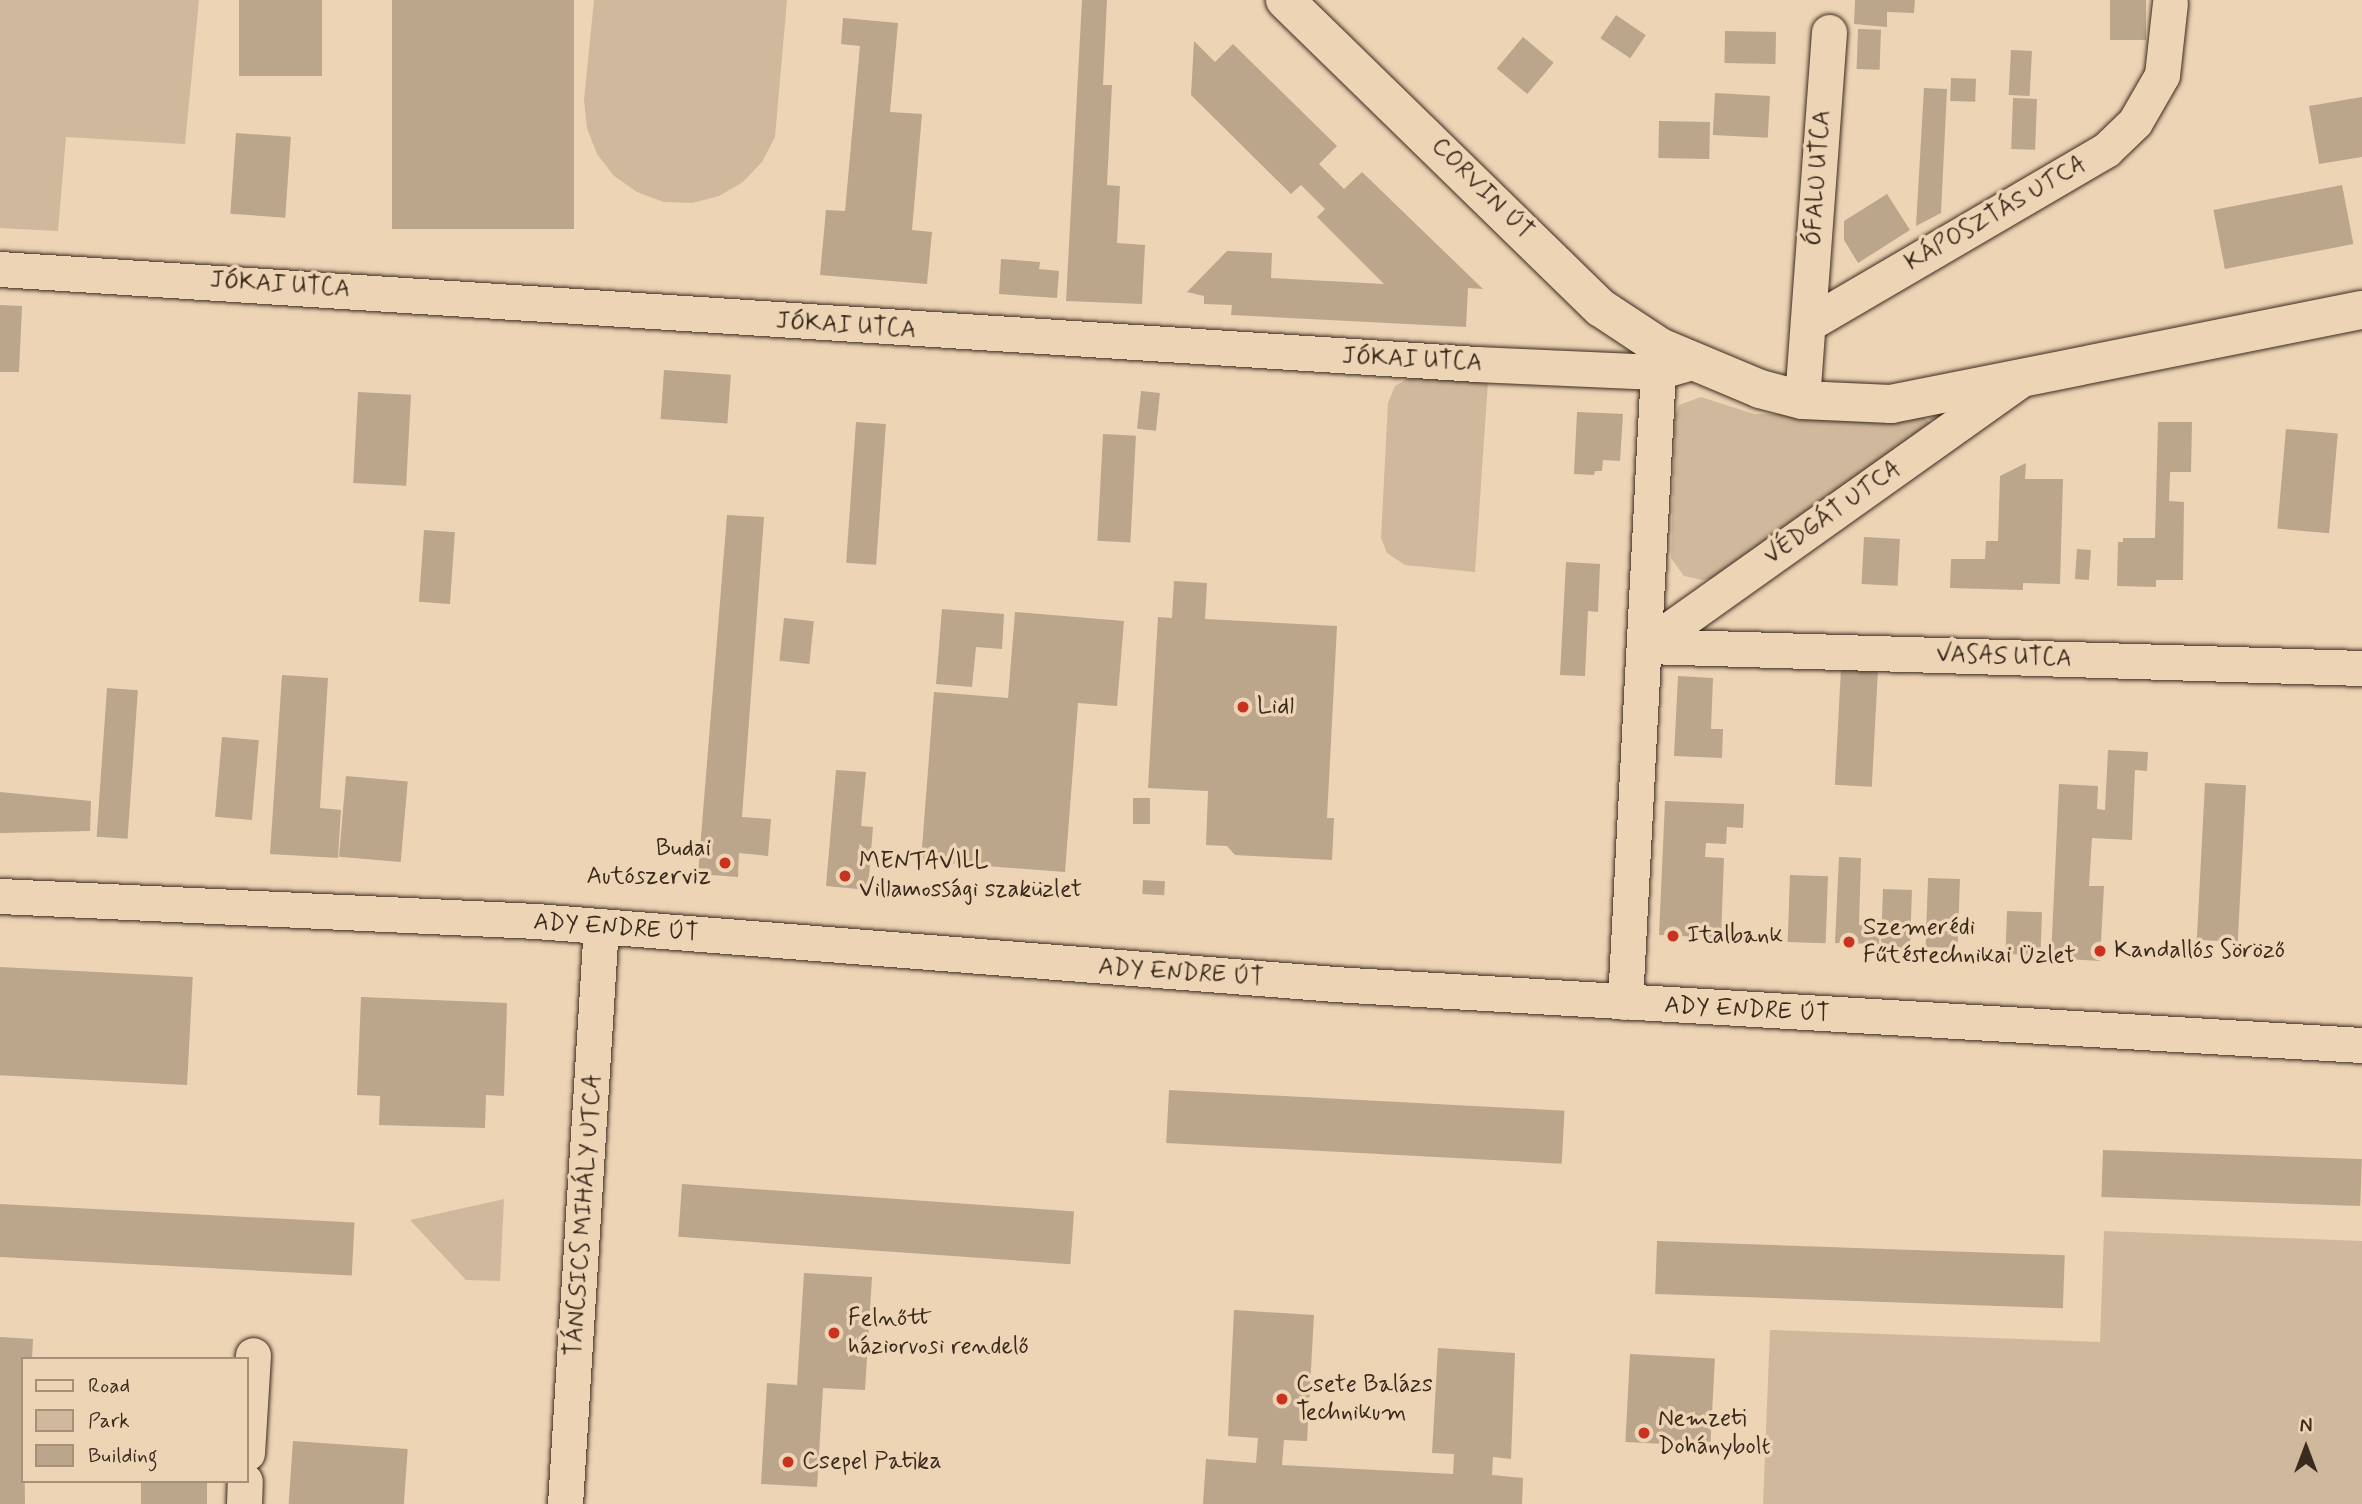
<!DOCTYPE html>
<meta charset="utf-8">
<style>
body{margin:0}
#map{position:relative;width:2362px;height:1504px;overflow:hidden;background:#edd4b5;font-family:Mynerve,sans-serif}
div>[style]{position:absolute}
.green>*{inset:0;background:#d0b89c}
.building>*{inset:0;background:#bba58b;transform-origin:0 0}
.roads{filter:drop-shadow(0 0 2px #3b2a1e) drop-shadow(0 0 2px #3b2a1e)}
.minor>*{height:35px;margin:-17.5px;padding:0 17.5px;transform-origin:17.5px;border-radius:17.5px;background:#edd4b5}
.major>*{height:38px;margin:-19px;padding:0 19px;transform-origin:19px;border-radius:19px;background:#edd4b5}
.dots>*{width:19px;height:19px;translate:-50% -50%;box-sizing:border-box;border:4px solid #edd4b5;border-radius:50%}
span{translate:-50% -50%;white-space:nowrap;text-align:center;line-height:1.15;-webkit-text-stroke:7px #edd4b5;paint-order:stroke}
.street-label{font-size:24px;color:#3b2a1e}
.poi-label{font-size:24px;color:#3b2a1e}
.left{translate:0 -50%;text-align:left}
.right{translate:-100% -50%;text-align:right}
.legend{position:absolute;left:21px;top:1357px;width:228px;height:126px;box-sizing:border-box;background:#edd4b5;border:2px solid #a69079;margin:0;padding:9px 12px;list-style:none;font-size:21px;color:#3b2a1e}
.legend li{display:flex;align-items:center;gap:14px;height:35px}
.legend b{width:35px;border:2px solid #a69079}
.north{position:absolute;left:2271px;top:1413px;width:70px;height:70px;-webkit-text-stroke:5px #edd4b5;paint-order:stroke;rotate:0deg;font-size:19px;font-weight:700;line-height:28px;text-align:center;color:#3b2a1e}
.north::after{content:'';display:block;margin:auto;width:24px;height:32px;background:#3b2a1e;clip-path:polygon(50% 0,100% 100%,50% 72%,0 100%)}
</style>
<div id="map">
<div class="green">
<i style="clip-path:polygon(0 0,199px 0,185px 144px,66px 137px,58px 231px,0 228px)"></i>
<i style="clip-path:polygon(594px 0,787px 0,775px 137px,762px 162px,743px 182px,719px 196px,692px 203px,664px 202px,637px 192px,614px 176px,597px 154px,587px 128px,584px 100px)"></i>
<i style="clip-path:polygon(1412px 376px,1488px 381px,1475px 572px,1405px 565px,1387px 553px,1381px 538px,1388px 403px,1395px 386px)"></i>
<i style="clip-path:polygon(1701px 397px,1754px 414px,1923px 416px,1933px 427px,1720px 577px,1702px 580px,1684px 576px,1671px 558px,1675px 418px,1679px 405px)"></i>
<i style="clip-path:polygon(504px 1199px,500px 1281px,466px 1280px,410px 1220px)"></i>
<i style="clip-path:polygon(2104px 1231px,2362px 1241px,2362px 1504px,1763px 1504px,1770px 1330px,2100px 1342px)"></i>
</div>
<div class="building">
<i style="left:239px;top:0;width:83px;height:76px"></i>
<i style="left:392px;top:0;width:182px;height:229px"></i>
<i style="clip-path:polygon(1082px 0,1107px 0,1103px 85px,1112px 85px,1107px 185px,1120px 186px,1117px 243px,1145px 245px,1142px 304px,1066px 301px)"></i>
<i style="clip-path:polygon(1855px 0,1915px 0,1914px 13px,1887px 12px,1887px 27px,1854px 24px)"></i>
<i style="left:2110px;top:0;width:36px;height:40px"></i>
<i style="left:1616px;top:15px;width:36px;height:28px;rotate:34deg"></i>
<i style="clip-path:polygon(843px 18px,898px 23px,890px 112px,922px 114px,912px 230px,932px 232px,927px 284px,820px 275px,826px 210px,845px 211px,860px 46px,841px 44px)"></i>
<i style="left:1858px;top:29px;width:23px;height:40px;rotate:2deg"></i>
<i style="left:1725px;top:31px;width:51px;height:32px;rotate:1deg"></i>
<i style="left:1523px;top:37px;width:40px;height:41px;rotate:40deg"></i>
<i style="clip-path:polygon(1194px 41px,1215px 62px,1233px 44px,1337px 146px,1319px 164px,1344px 189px,1362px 172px,1483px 289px,1468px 288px,1466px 327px,1231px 315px,1232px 305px,1204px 304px,1204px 296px,1187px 292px,1227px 251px,1272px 253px,1271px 278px,1384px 284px,1317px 217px,1325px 209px,1301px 185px,1291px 194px,1191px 95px)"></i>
<i style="left:2011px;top:50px;width:21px;height:45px;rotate:3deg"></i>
<i style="left:1951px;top:78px;width:25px;height:23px;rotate:2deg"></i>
<i style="clip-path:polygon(1924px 88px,1947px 89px,1941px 213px,1916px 226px)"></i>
<i style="left:1715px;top:93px;width:55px;height:42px;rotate:3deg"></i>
<i style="clip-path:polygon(2362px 97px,2362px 157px,2319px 164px,2309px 106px)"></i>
<i style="left:2013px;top:98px;width:24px;height:51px;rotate:2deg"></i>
<i style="left:1659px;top:121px;width:51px;height:37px;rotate:1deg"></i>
<i style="left:236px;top:133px;width:55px;height:81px;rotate:4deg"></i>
<i style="left:2342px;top:185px;width:60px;height:131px;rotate:79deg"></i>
<i style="clip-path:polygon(1887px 194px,1910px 230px,1858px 263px,1844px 240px,1844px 221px)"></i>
<i style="clip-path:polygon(1001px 259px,1040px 262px,1039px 269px,1059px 271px,1057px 298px,999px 294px)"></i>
<i style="clip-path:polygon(0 305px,22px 306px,19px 372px,0 372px)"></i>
<i style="left:664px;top:370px;width:67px;height:49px;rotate:4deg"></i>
<i style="left:1141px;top:391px;width:19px;height:38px;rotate:6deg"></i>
<i style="left:358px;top:392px;width:53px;height:91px;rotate:3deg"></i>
<i style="clip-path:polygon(1577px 412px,1623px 414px,1620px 461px,1603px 460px,1602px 471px,1595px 471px,1594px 475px,1574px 474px)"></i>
<i style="left:856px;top:422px;width:30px;height:141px;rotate:4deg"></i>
<i style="clip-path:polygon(2158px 422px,2192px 422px,2191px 472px,2170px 472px,2169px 501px,2184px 502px,2183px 580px,2156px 580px,2156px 587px,2117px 586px,2118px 542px,2123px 542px,2123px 538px,2155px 538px)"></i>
<i style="left:2286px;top:429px;width:52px;height:100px;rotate:5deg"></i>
<i style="left:1103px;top:434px;width:33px;height:107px;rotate:3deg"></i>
<i style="clip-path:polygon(2026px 463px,2025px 479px,2063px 479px,2060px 584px,2023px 583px,2023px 590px,1950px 588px,1951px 559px,1985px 559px,1986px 541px,1998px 541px,2000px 476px)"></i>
<i style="clip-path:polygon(727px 515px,764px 517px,742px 817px,771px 819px,768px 856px,739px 853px,738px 877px,698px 874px)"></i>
<i style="left:424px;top:530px;width:31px;height:72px;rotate:4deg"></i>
<i style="left:1864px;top:537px;width:36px;height:47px;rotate:3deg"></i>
<i style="left:2077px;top:549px;width:14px;height:30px;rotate:4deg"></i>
<i style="clip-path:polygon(1566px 562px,1600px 564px,1598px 612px,1588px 611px,1585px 676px,1560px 675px)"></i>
<i style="clip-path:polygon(1174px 581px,1207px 583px,1205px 619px,1337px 626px,1327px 818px,1334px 818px,1332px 860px,1235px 855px,1227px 846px,1206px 845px,1208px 791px,1148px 788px,1158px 617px,1172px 618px)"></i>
<i style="clip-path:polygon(942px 609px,1004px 614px,1002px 649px,976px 647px,972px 687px,936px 684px)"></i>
<i style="clip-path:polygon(1015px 612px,1124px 621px,1117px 706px,1078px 703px,1065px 872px,921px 861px,934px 692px,1008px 698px)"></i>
<i style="left:784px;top:618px;width:30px;height:43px;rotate:6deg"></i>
<i style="left:1841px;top:668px;width:37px;height:117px;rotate:3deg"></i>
<i style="clip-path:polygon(282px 675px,328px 678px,320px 808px,341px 810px,338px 858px,270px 854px)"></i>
<i style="clip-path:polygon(1678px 676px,1713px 678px,1711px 729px,1723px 729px,1722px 758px,1674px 756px)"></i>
<i style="left:107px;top:688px;width:31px;height:149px;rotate:4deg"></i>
<i style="left:222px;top:737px;width:37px;height:80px;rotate:5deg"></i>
<i style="clip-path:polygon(2108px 750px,2148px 752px,2147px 771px,2135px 770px,2132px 840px,2092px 838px,2089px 886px,2104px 886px,2100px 961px,2051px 958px,2059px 784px,2098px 786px,2097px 809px,2105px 810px)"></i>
<i style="clip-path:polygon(836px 770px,866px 772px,861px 826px,873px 827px,868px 890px,826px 886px)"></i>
<i style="left:346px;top:776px;width:62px;height:81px;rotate:5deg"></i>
<i style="left:2205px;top:783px;width:41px;height:157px;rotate:3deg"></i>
<i style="clip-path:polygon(0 792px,91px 801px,90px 831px,0 833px)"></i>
<i style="left:1133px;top:798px;width:17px;height:26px"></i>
<i style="clip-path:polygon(1665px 801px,1744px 804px,1743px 828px,1727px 827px,1726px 844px,1706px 843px,1705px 857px,1724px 858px,1721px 938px,1659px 935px)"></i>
<i style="clip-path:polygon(1839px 857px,1861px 858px,1859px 925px,1880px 925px,1879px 944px,1835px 943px)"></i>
<i style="left:1790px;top:875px;width:38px;height:67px;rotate:2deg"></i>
<i style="left:1928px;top:878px;width:32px;height:69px;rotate:2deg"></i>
<i style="left:1143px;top:880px;width:22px;height:14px;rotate:3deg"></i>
<i style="left:1883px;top:889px;width:29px;height:59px;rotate:2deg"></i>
<i style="left:2007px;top:911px;width:35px;height:43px;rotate:2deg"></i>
<i style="left:0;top:967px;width:193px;height:108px;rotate:3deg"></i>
<i style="clip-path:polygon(361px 997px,507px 1003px,504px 1096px,486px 1095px,485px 1128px,379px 1125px,380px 1096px,357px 1095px)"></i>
<i style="left:1169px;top:1090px;width:396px;height:53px;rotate:3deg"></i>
<i style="left:2103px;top:1150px;width:259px;height:47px;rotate:2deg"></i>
<i style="left:682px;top:1184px;width:393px;height:53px;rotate:4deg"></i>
<i style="left:0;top:1204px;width:355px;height:53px;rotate:3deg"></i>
<i style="left:1657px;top:1241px;width:408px;height:53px;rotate:2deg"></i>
<i style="clip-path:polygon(804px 1273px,872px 1277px,865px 1390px,823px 1388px,817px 1487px,761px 1484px,767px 1383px,797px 1385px)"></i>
<i style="clip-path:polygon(1234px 1310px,1314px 1315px,1307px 1441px,1284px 1440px,1282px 1465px,1453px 1474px,1454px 1454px,1432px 1453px,1438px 1348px,1515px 1353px,1511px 1459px,1493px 1457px,1492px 1475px,1523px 1478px,1522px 1504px,1203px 1504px,1206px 1459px,1256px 1463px,1258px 1438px,1228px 1436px)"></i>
<i style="clip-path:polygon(0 1337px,33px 1339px,32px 1359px,23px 1359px,25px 1504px,0 1504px)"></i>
<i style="left:1630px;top:1354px;width:85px;height:88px;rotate:3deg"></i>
<i style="left:293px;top:1441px;width:115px;height:63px;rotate:4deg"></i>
<i style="left:141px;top:1481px;width:66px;height:23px"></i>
</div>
<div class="roads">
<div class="minor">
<i style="left:0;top:269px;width:1479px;rotate:3.68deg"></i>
<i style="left:1476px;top:364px;width:181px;rotate:2.5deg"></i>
<i style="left:1657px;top:372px;width:35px;rotate:-16deg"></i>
<i style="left:1808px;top:324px;width:345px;rotate:-30.3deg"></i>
<i style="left:2106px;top:150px;width:40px;rotate:-44deg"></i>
<i style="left:2135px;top:122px;width:54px;rotate:-60.1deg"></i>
<i style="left:2162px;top:75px;width:72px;rotate:-83.7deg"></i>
<i style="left:1802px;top:400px;width:369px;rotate:-85.8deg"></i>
<i style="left:1646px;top:646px;width:716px;rotate:1.76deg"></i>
<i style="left:1646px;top:646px;width:458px;rotate:-35.4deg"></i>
<i style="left:0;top:896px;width:537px;rotate:2.67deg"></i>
<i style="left:536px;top:921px;width:800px;rotate:4.51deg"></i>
<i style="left:1334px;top:984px;width:1030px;rotate:3.4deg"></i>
<i style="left:1625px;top:1002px;width:653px;rotate:-87.01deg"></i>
<i style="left:247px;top:1453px;width:98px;rotate:-86.5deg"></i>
<i style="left:244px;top:1504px;width:23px;rotate:-88deg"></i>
<i style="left:565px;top:1504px;width:579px;rotate:-86.44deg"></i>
</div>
<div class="major">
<i style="left:1285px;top:0;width:441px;rotate:44.3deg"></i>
<i style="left:1601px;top:308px;width:71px;rotate:33.5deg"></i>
<i style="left:1660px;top:347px;width:108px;rotate:22.8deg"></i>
<i style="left:1760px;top:389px;width:43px;rotate:14.7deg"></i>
<i style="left:1802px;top:400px;width:89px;rotate:2.6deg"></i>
<i style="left:1891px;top:404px;width:480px;rotate:-11.3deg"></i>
</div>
</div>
<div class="dots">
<i style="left:1243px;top:707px;background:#c8321e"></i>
<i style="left:725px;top:863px;background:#c8321e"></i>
<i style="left:845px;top:876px;background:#c8321e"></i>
<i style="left:1673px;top:936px;background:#c8321e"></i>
<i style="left:1849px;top:942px;background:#c8321e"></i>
<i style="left:2100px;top:951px;background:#c8321e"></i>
<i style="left:834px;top:1333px;background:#c8321e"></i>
<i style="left:1282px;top:1399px;background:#c8321e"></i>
<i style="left:1644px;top:1433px;background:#c8321e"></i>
<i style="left:788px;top:1462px;background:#c8321e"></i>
</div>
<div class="street-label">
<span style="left:1818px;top:178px;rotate:-86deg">ÓFALU UTCA</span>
<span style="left:1482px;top:189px;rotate:45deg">CORVIN ÚT</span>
<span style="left:1996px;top:214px;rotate:-30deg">KÁPOSZTÁS UTCA</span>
<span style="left:280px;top:285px;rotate:4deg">JÓKAI UTCA</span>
<span style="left:846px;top:326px;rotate:4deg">JÓKAI UTCA</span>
<span style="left:1412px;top:360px;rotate:3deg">JÓKAI UTCA</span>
<span style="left:1833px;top:513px;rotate:-35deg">VÉDGÁT UTCA</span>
<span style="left:2004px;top:657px;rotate:2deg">VASAS UTCA</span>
<span style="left:616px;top:928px;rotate:4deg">ADY ENDRE ÚT</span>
<span style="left:1181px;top:973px;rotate:4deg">ADY ENDRE ÚT</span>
<span style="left:1747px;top:1010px;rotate:3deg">ADY ENDRE ÚT</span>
<span style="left:584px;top:1215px;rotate:-86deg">TÁNCSICS MIHÁLY UTCA</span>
</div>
<div class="poi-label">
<span class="left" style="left:1257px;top:707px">Lidl</span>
<span class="right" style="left:711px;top:863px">Budai<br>Autószerviz</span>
<span class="left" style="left:859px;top:876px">MENTAVILL<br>Villamossági szaküzlet</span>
<span class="left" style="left:1863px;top:942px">Szemerédi<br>Fűtéstechnikai Üzlet</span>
<span class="left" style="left:1687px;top:936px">Italbank</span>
<span class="left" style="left:2114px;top:951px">Kandallós Söröző</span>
<span class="left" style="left:848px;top:1333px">Felnőtt<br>háziorvosi rendelő</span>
<span class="left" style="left:1296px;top:1399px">Csete Balázs<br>Technikum</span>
<span class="left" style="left:1658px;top:1433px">Nemzeti<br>Dohánybolt</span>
<span class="left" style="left:802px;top:1462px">Csepel Patika</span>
</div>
<ul class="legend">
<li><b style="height:9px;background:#edd4b5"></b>Road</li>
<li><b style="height:19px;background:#d0b89c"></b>Park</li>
<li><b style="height:19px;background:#bba58b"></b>Building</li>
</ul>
<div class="north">N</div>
</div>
